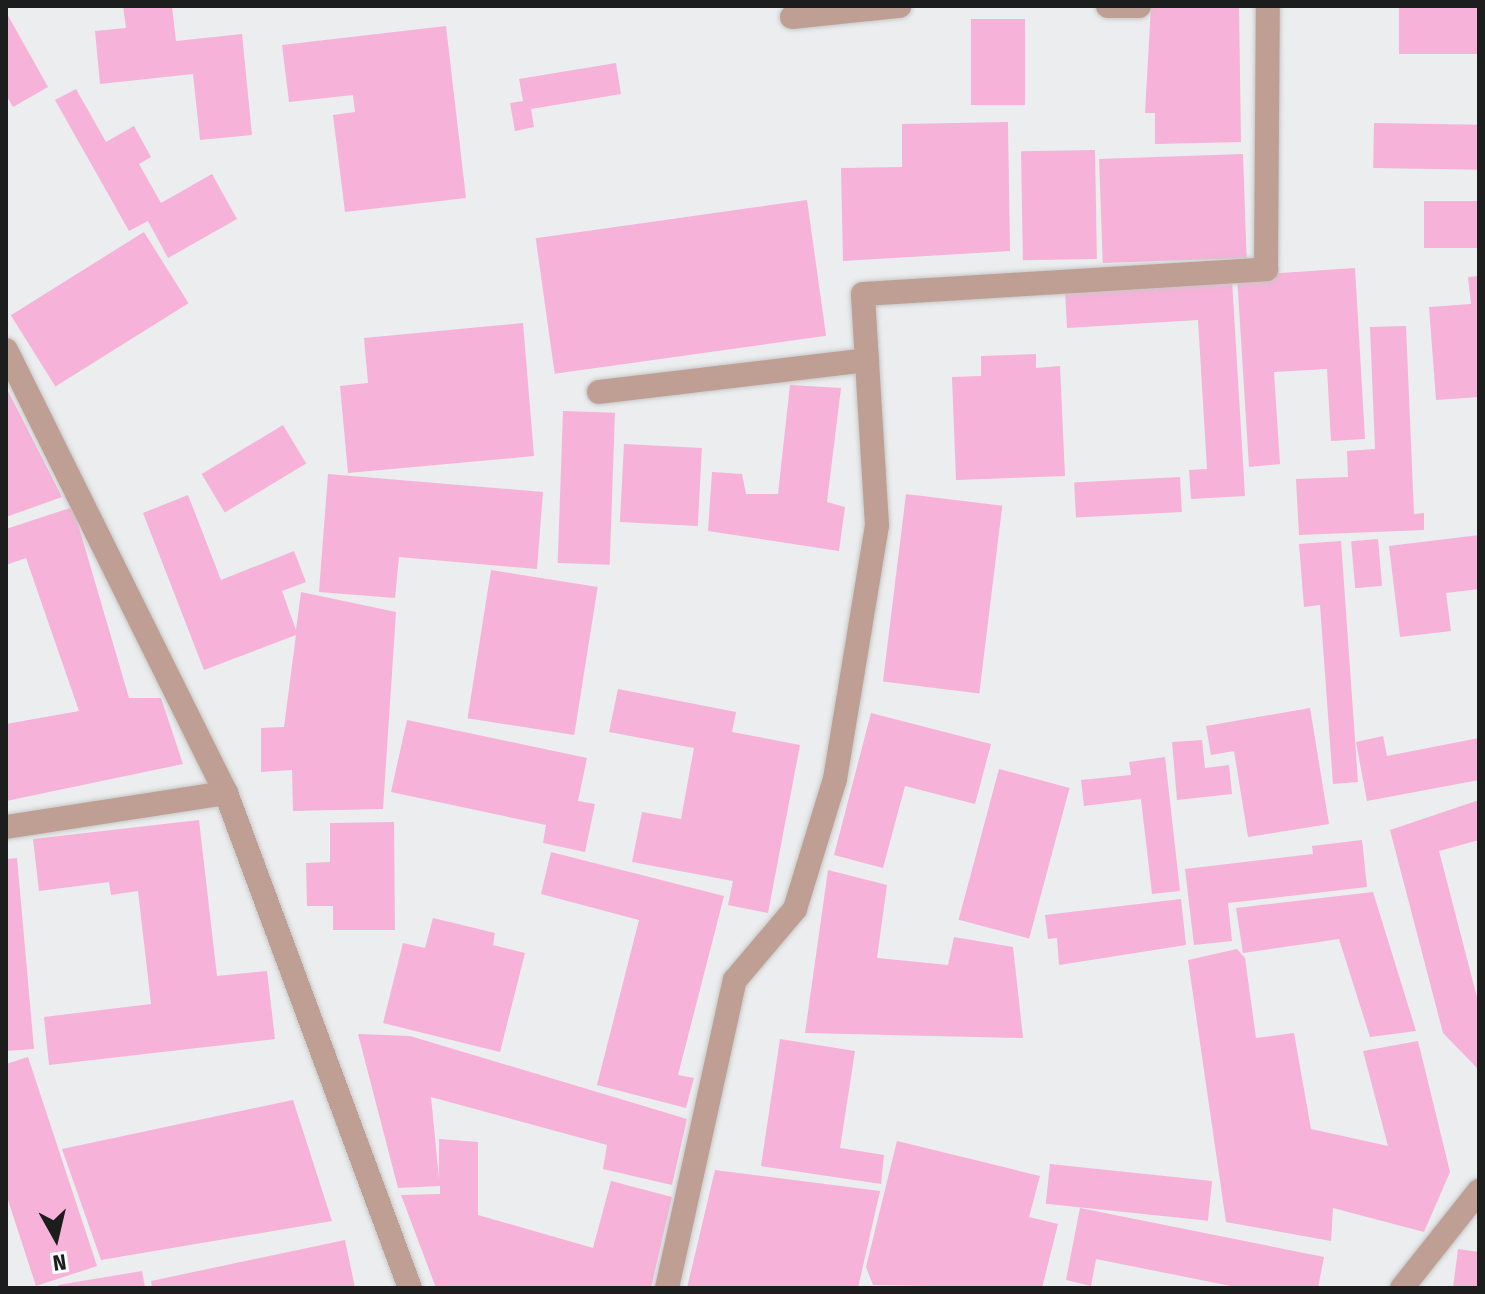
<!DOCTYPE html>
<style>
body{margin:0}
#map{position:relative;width:1485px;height:1294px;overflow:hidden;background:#ecedee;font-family:"Fira Sans Condensed",sans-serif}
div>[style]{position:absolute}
.building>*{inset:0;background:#f6b2d8;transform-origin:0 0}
.roads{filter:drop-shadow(0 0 2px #c7c8c8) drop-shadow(0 0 2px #c7c8c8)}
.minor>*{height:24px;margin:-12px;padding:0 12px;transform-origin:12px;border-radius:12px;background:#bf9f94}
.tertiary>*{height:24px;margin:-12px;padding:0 12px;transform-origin:12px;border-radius:12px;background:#bf9f94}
span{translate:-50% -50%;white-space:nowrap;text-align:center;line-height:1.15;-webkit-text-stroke:7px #fafbfb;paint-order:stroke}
.frame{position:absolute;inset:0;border:8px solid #1c1d1d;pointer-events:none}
.north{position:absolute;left:16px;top:1198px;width:80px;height:80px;-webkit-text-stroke:6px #fafbfb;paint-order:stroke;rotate:172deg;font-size:22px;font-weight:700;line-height:32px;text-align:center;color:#1c1d1d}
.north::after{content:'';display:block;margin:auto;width:28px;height:36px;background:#1c1d1d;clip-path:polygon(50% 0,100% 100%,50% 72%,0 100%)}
</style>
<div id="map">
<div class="building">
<i style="clip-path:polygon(123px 6px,172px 6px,176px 41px,242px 34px,252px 135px,200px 140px,193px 74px,100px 84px,95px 31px,126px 28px)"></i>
<i style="clip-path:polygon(1151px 6px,1239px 6px,1241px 142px,1155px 144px,1155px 113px,1145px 113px)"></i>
<i style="left:1399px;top:8px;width:80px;height:46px"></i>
<i style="clip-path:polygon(6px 12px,48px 87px,13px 107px,6px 95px)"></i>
<i style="left:971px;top:19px;width:54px;height:86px"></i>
<i style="clip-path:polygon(446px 26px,466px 198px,345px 212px,333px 115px,355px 112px,353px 95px,289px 102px,282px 45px)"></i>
<i style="clip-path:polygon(616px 63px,621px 94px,531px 109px,534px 127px,515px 131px,510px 103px,523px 101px,519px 79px)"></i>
<i style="clip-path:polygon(76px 89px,106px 142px,134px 126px,151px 157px,139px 164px,161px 203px,212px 174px,237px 219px,168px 258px,148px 221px,129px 231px,55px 100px)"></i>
<i style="clip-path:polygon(1008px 122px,1010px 251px,843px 261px,841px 168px,902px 167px,902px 124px)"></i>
<i style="left:1374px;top:123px;width:105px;height:45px;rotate:1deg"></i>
<i style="left:1095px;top:150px;width:109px;height:74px;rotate:89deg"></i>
<i style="left:1243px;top:154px;width:104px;height:144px;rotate:88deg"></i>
<i style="left:807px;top:200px;width:137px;height:274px;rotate:82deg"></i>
<i style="left:1479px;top:201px;width:47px;height:55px;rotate:90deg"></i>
<i style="left:144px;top:232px;width:84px;height:157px;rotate:58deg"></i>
<i style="clip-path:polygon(1355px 268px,1365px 439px,1331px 441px,1327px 369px,1274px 372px,1280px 464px,1249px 467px,1237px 276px)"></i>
<i style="clip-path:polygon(1479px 276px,1479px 397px,1436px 400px,1429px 307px,1471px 304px,1468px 277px)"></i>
<i style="clip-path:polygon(1232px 280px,1245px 496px,1191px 499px,1189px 470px,1207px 469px,1198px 320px,1067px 328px,1065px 290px)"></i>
<i style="clip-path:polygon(523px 323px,534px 456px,348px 473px,340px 386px,368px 383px,364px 338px)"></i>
<i style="clip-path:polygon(1406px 326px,1414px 514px,1424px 513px,1424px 530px,1299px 535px,1296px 479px,1348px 477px,1347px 451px,1375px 449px,1370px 327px)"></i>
<i style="clip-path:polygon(1036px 354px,1036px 368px,1060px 366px,1065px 476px,956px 480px,952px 377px,981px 376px,981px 356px)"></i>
<i style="clip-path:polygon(790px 385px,841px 388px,827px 502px,845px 507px,839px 551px,708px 531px,712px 472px,742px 474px,746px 494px,778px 494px)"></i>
<i style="clip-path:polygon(6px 387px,62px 497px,6px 517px)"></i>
<i style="left:563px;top:411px;width:52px;height:152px;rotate:2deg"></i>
<i style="left:283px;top:425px;width:45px;height:95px;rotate:59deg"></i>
<i style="left:624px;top:444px;width:78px;height:78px;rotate:3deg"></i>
<i style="clip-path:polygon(328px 474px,543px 492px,537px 569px,399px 557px,395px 598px,319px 592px)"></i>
<i style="left:1180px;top:477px;width:35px;height:106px;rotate:87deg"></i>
<i style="left:906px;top:494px;width:97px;height:189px;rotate:7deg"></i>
<i style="clip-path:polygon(188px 495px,221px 580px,294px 551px,306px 582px,282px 591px,296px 630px,301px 592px,396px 612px,383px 809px,293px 811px,292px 770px,261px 772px,261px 728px,284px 727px,296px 635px,204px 670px,143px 513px)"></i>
<i style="clip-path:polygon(73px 507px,129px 698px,161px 698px,183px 764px,6px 801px,6px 724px,79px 711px,26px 558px,6px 565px,6px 529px)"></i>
<i style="clip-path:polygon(1479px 535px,1479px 589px,1446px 593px,1451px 631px,1400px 637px,1389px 546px)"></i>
<i style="left:1378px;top:539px;width:47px;height:27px;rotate:85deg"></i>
<i style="clip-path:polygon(1341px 541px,1358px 782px,1333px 784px,1320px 605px,1304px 607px,1299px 544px)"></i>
<i style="left:491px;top:570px;width:108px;height:150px;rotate:9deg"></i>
<i style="clip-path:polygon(618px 689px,736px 712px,732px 732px,800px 745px,768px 913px,728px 905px,733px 881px,632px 862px,642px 812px,681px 819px,694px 748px,609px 732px)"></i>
<i style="clip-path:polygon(1310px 708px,1329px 824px,1248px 837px,1234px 751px,1211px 755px,1206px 726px)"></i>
<i style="clip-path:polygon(871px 713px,991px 744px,975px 804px,905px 786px,883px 868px,834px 855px)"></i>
<i style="clip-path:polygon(407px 720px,587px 758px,578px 801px,595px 804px,585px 852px,543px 843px,546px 825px,391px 792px)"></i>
<i style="clip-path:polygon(1383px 736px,1387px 756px,1479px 738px,1479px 780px,1367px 801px,1356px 742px)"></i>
<i style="clip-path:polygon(1202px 740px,1205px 768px,1229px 765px,1232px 794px,1177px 800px,1172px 742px)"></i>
<i style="clip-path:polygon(1165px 757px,1180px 891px,1152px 894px,1141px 799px,1084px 806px,1081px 780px,1131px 775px,1129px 762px)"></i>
<i style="left:999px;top:769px;width:73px;height:156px;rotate:15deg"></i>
<i style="clip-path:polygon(1479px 800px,1479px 840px,1439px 851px,1479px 1005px,1479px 1070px,1443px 1033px,1390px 830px)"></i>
<i style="clip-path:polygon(199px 820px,217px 976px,267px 971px,275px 1039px,49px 1065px,44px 1017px,151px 1004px,138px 891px,111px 895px,109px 882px,39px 891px,33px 839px)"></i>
<i style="clip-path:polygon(394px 822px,395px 930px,333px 930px,333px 906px,307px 906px,306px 863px,330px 862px,330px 823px)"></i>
<i style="clip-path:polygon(1362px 840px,1367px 887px,1228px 903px,1232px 941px,1194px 945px,1185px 869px,1313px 854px,1312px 846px)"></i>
<i style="clip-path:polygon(551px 852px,724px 896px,678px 1075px,694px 1078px,686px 1108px,597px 1085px,639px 920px,541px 894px)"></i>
<i style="clip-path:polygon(17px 858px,34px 1049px,6px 1051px,6px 859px)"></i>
<i style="clip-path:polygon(828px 870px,887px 885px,877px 958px,948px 965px,954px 937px,1013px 947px,1023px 1038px,805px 1033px)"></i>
<i style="clip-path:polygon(1373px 892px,1416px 1031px,1370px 1037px,1339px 939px,1243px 953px,1236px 908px)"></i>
<i style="clip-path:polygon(1181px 899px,1186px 945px,1059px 965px,1057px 938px,1048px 939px,1045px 915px)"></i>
<i style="clip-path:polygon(433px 918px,495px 933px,493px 945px,525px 953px,500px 1052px,383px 1023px,403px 943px,425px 948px)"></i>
<i style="clip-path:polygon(1237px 949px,1245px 958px,1256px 1038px,1294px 1033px,1311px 1129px,1388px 1146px,1363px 1051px,1418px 1041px,1450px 1172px,1424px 1232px,1333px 1208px,1331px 1241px,1226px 1222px,1188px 960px)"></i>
<i style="clip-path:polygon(358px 1034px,410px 1036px,687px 1119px,672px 1185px,603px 1169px,607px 1145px,431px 1097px,439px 1179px,439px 1139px,478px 1142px,478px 1215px,593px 1248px,611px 1181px,672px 1197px,651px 1288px,436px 1288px,401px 1195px,440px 1194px,440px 1186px,398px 1188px)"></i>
<i style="clip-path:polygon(780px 1039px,855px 1051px,840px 1148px,884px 1155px,881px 1184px,761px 1166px)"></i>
<i style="clip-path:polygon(28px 1057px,97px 1266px,36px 1286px,6px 1194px,6px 1064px)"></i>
<i style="clip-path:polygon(293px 1100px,332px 1221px,101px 1260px,62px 1149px)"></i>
<i style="clip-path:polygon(897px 1141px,1040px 1176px,1029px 1217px,1058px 1224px,1042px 1288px,873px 1285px,866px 1267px)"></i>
<i style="left:1050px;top:1164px;width:163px;height:40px;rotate:6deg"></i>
<i style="clip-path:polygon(715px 1170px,880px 1191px,858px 1288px,687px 1288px)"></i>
<i style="clip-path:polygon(1080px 1208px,1324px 1257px,1318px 1288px,1241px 1288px,1096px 1259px,1091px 1286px,1066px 1280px)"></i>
<i style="clip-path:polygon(345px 1240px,355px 1288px,152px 1288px,151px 1281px)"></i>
<i style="clip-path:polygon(1458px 1249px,1479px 1252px,1479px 1288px,1453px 1288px)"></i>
<i style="clip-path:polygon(142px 1271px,145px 1288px,59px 1288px,58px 1285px)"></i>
</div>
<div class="roads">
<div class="minor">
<i style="left:1108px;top:6px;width:31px"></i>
<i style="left:792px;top:17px;width:108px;rotate:-5.9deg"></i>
<i style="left:6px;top:350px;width:495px;rotate:63.6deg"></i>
<i style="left:599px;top:392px;width:270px;rotate:-6.8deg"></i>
<i style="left:667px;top:1288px;width:315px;rotate:-77.6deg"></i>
<i style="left:735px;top:980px;width:93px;rotate:-49.8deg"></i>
<i style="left:795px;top:909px;width:136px;rotate:-72.9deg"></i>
<i style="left:835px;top:779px;width:257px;rotate:-80.6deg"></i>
<i style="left:877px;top:525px;width:231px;rotate:-93.5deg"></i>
<i style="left:863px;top:294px;width:404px;rotate:-3.5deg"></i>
<i style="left:1266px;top:269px;width:263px;rotate:-89.6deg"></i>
<i style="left:1402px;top:1288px;width:124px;rotate:-51.6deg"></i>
</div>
<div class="tertiary">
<i style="left:6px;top:827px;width:223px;rotate:-8.8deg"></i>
<i style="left:226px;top:793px;width:528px;rotate:69.61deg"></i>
</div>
</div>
<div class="frame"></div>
<div class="north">N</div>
</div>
